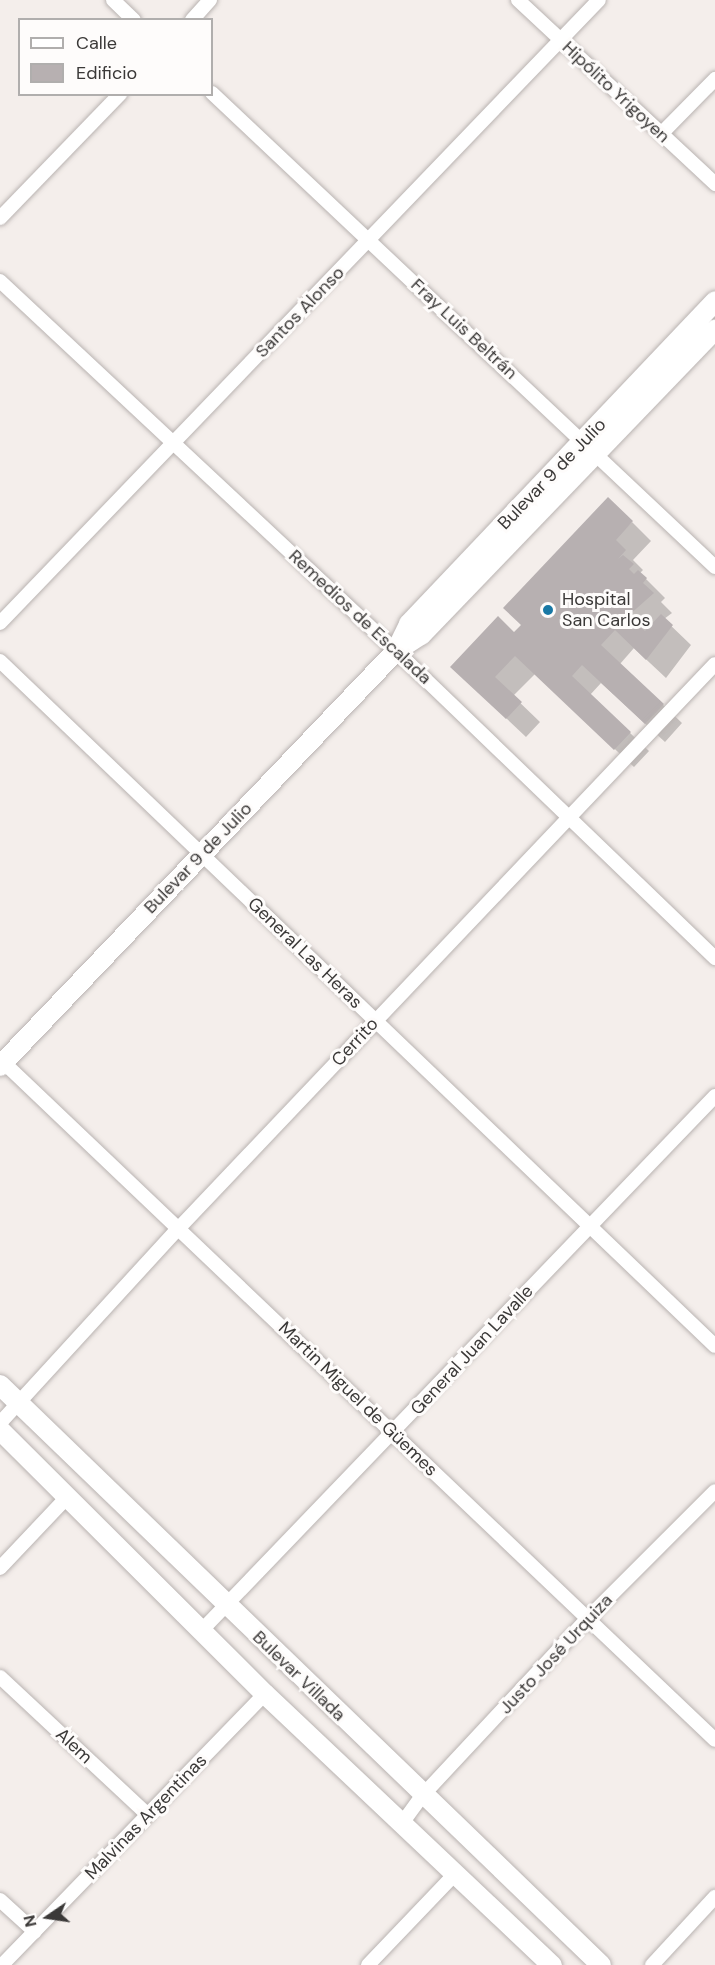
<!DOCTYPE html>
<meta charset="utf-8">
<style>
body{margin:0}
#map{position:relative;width:715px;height:1965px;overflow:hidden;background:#f4eeeb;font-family:"DM Sans",sans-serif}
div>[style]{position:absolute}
.shadow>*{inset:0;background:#0003}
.building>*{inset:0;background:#b7b0b1}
.roads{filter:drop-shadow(0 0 2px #b9b3b1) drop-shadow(0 0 2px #b9b3b1)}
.street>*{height:14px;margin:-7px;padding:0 7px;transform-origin:7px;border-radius:7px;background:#fff}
.secondary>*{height:20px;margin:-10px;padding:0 10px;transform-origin:10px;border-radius:10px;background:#fff}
.dots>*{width:16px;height:16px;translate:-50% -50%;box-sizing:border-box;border:3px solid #fefcfb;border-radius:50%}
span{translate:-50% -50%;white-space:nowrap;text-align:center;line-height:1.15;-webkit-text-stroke:6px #fefcfb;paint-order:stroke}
.street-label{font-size:18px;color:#3b3938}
.poi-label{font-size:18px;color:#3b3938}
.left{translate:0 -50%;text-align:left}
.legend{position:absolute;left:18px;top:18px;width:195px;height:78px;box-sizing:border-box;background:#fefcfb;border:2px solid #b0aead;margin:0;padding:8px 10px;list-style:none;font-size:18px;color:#3b3938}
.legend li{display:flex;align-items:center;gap:12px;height:30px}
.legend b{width:30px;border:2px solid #b0aead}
.north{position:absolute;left:18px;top:1887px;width:60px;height:60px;-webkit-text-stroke:4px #fefcfb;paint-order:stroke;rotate:257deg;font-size:16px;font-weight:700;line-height:24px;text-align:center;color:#3b3938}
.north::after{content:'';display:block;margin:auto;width:21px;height:27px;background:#3b3938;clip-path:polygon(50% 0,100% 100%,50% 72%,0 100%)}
</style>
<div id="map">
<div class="shadow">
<i style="clip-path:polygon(632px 522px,651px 541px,633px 560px,643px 570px,640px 573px,665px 598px,661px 602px,672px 613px,664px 619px,691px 645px,666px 678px,634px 648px,620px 664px,682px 723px,665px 742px,601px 683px,590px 695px,649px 751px,634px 767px,535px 674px,513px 696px,540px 722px,526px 737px,471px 685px,523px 626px)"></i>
</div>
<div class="building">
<i style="clip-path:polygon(608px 497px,633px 521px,616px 540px,626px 550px,618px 559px,623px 555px,634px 564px,629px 569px,634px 574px,638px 570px,647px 578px,643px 583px,654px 593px,628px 616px,645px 631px,661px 614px,673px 625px,646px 660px,615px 630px,601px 645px,664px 704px,645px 724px,582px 665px,572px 676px,631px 732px,614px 750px,515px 656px,495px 677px,522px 702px,506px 719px,450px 667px,498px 616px,514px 632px,521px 625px,503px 608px)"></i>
</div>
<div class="roads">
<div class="street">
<i style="left:113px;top:0;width:29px;rotate:44deg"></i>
<i style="left:518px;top:0;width:270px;rotate:43deg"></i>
<i style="left:192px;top:20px;width:27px;rotate:-48deg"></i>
<i style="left:212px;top:93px;width:691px;rotate:43.3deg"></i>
<i style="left:662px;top:133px;width:76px;rotate:-45.5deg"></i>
<i style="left:0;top:218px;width:173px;rotate:-45.9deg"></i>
<i style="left:0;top:281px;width:542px;rotate:43.06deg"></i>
<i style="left:396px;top:651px;width:443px;rotate:43.9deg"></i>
<i style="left:0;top:623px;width:864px;rotate:-46.13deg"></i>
<i style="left:0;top:661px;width:990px;rotate:43.77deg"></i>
<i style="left:0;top:1059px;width:987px;rotate:43.6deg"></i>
<i style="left:0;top:1423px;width:263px;rotate:-47.5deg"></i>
<i style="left:178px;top:1229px;width:779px;rotate:-46.46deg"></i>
<i style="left:0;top:1568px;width:99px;rotate:-46.6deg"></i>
<i style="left:203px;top:1629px;width:739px;rotate:-46.15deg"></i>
<i style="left:0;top:1677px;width:202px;rotate:43deg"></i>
<i style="left:403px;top:1822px;width:32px;rotate:-54deg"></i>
<i style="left:422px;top:1796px;width:241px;rotate:-47deg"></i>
<i style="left:586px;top:1620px;width:182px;rotate:-45deg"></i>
<i style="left:0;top:1900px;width:47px;rotate:42.4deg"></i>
<i style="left:2px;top:1965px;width:378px;rotate:-45.9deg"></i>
<i style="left:368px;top:1965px;width:127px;rotate:-46.3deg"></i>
<i style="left:652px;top:1965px;width:93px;rotate:-47.2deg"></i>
</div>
<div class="secondary">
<i style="left:396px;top:651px;width:30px;rotate:-64deg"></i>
<i style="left:409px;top:624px;width:445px;rotate:-46.5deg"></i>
<i style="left:0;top:1066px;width:574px;rotate:-46.34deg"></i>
<i style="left:396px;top:651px;width:30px;rotate:-33deg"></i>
<i style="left:421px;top:635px;width:424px;rotate:-46.1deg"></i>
<i style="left:0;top:1385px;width:835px;rotate:43.98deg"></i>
<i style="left:0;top:1430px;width:374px;rotate:44.9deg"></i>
<i style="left:265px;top:1694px;width:395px;rotate:43.4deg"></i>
</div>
</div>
<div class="dots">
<i style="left:548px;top:610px;background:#1978a5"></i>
</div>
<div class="street-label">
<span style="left:616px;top:92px;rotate:43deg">Hipólito Yrigoyen</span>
<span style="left:300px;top:312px;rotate:-46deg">Santos Alonso</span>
<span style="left:464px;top:329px;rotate:43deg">Fray Luis Beltrán</span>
<span style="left:552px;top:474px;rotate:-46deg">Bulevar 9 de Julio</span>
<span style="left:360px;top:617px;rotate:43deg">Remedios de Escalada</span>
<span style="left:198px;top:858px;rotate:-46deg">Bulevar 9 de Julio</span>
<span style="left:305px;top:953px;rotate:44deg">General Las Heras</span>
<span style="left:355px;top:1042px;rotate:-47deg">Cerrito</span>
<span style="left:472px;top:1350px;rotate:-47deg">General Juan Lavalle</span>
<span style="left:358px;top:1399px;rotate:44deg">Martin Miguel de Güemes</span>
<span style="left:556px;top:1654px;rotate:-47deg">Justo José Urquiza</span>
<span style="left:299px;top:1676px;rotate:44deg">Bulevar Villada</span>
<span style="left:74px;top:1746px;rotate:43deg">Alem</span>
<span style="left:146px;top:1817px;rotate:-46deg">Malvinas Argentinas</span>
</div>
<div class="poi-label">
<span class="left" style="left:562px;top:610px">Hospital<br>San Carlos</span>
</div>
<ul class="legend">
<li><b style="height:8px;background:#fff"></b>Calle</li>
<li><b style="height:16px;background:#b7b0b1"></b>Edificio</li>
</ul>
<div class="north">N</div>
</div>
